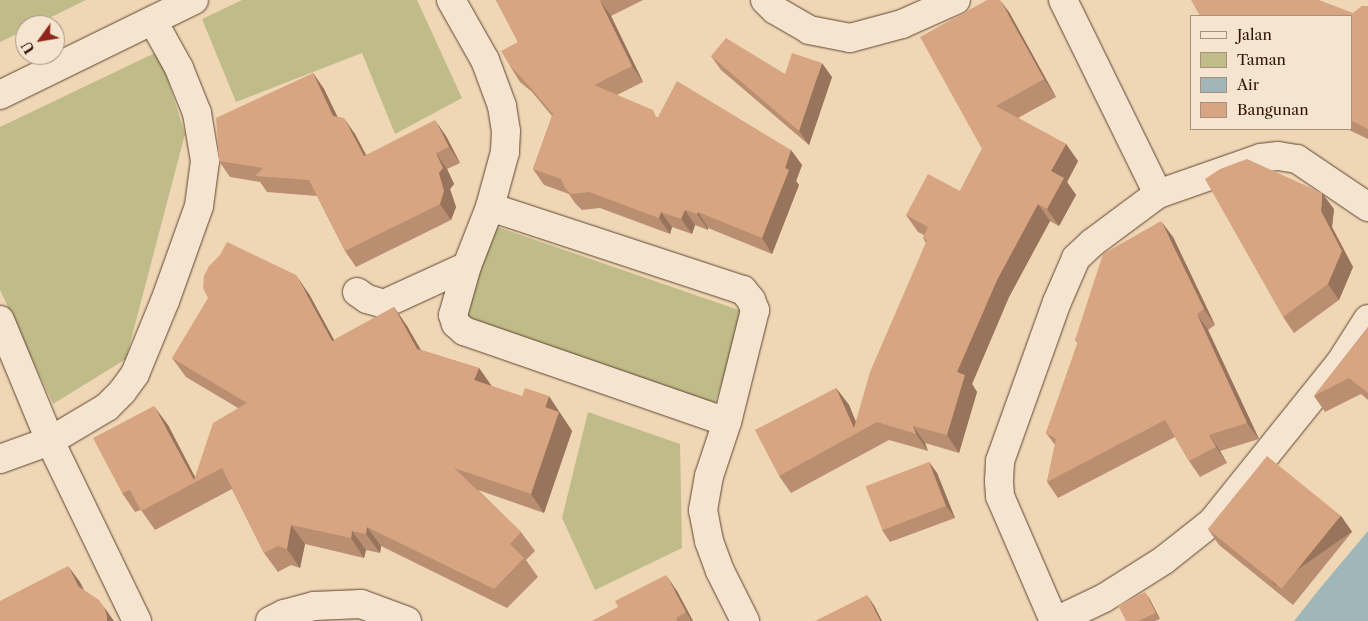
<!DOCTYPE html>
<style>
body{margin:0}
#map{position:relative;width:1368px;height:621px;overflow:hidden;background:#efd7b6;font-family:"Libre Caslon Text",serif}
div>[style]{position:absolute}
.green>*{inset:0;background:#c0bc89;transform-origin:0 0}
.water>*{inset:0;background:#9fb7b9}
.roads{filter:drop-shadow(0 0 1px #614430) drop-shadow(0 0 1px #614430)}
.street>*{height:28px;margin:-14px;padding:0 14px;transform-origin:14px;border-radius:14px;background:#f5e5d0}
.wall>*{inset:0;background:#ba8e70}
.shaded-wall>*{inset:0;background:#97745b;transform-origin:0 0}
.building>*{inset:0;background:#d8a582;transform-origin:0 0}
span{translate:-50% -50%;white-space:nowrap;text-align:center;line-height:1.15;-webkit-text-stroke:4.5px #f5e5d0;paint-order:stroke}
.legend{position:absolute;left:1190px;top:15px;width:162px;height:115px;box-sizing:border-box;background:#f5e5d0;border:1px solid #a7917e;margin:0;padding:6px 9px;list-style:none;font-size:15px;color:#321304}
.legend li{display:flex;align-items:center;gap:10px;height:25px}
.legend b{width:25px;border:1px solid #a7917e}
.north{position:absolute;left:15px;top:15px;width:50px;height:50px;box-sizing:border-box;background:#f5e5d0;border:1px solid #a7917e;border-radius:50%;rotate:238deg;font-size:14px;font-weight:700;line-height:20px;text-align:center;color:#321304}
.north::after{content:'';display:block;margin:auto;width:18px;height:22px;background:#8f2418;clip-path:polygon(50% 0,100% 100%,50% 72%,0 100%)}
</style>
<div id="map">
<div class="green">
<i style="clip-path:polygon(0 0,86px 0,35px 25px,25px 25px,25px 30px,0 42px)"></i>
<i style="clip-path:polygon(242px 0,417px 0,462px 98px,395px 134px,362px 53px,236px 102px,202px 19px)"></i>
<i style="clip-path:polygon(159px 51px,185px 134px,126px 359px,53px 404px,0 290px,0 127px)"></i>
<i style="left:489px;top:224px;width:272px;height:98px;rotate:19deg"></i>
<i style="clip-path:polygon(588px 412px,680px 444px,682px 548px,595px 590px,562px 518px)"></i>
</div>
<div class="water">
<i style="clip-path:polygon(1368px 531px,1368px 621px,1294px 621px,1321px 587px)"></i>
</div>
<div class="roads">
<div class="street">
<i style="left:451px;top:0;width:69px;rotate:60.5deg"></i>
<i style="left:485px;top:60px;width:49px;rotate:69.7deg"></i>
<i style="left:502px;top:106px;width:25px;rotate:81deg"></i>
<i style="left:506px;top:131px;width:21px;rotate:93deg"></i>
<i style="left:505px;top:152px;width:57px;rotate:105.3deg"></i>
<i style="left:490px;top:207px;width:63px;rotate:111.3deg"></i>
<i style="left:467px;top:266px;width:51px;rotate:105.9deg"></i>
<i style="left:453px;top:315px;width:9px;rotate:72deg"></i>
<i style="left:456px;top:324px;width:11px;rotate:41deg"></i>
<i style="left:464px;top:331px;width:278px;rotate:19.1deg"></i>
<i style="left:765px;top:0;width:14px;rotate:45deg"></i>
<i style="left:775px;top:10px;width:39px;rotate:30deg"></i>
<i style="left:809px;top:30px;width:42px;rotate:11deg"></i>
<i style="left:850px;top:38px;width:54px;rotate:-15.1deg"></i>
<i style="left:902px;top:24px;width:59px;rotate:-24deg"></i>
<i style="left:1063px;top:0;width:216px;rotate:63.9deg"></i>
<i style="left:0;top:95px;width:216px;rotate:-26.1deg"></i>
<i style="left:490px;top:207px;width:266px;rotate:18.2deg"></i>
<i style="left:743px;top:290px;width:13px;rotate:51deg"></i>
<i style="left:751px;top:300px;width:11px;rotate:68deg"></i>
<i style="left:755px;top:310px;width:115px;rotate:104deg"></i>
<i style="left:727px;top:422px;width:57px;rotate:108.4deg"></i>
<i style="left:709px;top:476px;width:35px;rotate:100deg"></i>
<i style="left:703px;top:510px;width:32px;rotate:79deg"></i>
<i style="left:709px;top:541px;width:32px;rotate:70deg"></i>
<i style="left:720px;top:571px;width:56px;rotate:63.4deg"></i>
<i style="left:357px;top:292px;width:12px;rotate:35deg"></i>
<i style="left:367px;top:299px;width:18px;rotate:16deg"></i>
<i style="left:384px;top:304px;width:91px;rotate:-24.6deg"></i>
<i style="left:0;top:320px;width:131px;rotate:67.5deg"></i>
<i style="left:50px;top:441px;width:200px;rotate:64.2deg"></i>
<i style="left:0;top:459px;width:53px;rotate:-19.8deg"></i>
<i style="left:50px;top:441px;width:66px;rotate:-30.8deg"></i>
<i style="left:107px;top:407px;width:21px;rotate:-45deg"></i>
<i style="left:122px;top:392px;width:22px;rotate:-54deg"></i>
<i style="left:135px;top:374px;width:79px;rotate:-67.7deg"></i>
<i style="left:165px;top:301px;width:101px;rotate:-70.3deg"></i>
<i style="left:199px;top:206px;width:45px;rotate:-82.4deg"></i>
<i style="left:205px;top:161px;width:49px;rotate:-99.5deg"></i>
<i style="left:197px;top:113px;width:48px;rotate:-111.8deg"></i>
<i style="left:179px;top:68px;width:54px;rotate:-119deg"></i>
<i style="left:270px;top:621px;width:16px;rotate:-27deg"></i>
<i style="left:284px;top:614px;width:31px;rotate:-15deg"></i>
<i style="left:314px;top:606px;width:47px;rotate:-2.4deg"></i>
<i style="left:361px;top:604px;width:49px;rotate:20.3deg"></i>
<i style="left:1054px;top:621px;width:136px;rotate:-113.4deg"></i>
<i style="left:1000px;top:496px;width:15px;rotate:-94deg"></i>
<i style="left:999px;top:481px;width:20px;rotate:-87deg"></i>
<i style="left:1000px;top:461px;width:169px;rotate:-70.3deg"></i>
<i style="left:1057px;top:302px;width:48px;rotate:-66.6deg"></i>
<i style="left:1076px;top:258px;width:22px;rotate:-43deg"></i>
<i style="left:1092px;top:243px;width:82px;rotate:-36.6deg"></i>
<i style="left:1158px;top:194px;width:109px;rotate:-19.3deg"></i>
<i style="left:1261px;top:158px;width:17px;rotate:-7deg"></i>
<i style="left:1278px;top:156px;width:19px;rotate:9deg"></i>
<i style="left:1297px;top:159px;width:86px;rotate:34.1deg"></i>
<i style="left:1056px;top:621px;width:53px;rotate:-25.6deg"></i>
<i style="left:1104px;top:598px;width:71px;rotate:-32.3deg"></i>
<i style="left:1164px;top:560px;width:61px;rotate:-38.4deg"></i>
<i style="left:1212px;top:522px;width:204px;rotate:-51.2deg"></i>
<i style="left:1340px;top:363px;width:52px;rotate:-57.5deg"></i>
</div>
</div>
<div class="wall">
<i style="clip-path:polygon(496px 0,643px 0,611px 16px,643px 82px,617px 95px,658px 118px,791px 150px,802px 165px,796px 181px,799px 185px,772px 254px,708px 228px,708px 230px,695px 225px,692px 234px,672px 227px,670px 234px,600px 208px,582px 210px,575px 203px,569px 194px,544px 185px,533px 169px,552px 116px,532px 92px,520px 82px,510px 66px,518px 42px)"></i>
<i style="clip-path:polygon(1368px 6px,1368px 139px,1347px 129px,1352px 129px,1352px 16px,1353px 13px)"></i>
<i style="clip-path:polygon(1009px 12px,1056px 97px,1018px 118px,1066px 144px,1078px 161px,1067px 182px,1076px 195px,1059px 226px,1050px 221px,1009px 297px,972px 384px,977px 392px,959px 453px,925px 443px,928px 451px,889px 440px,791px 493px,779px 476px,836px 388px,849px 405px,856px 422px,926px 243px,923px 238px,924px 235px,918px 232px,906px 215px,960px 191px,982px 149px)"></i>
<i style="clip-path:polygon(711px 56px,785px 74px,832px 77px,809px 145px,721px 70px)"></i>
<i style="clip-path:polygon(313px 73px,324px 89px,337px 117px,355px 134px,366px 155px,446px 136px,460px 163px,447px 169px,454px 184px,450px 189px,456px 207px,451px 220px,356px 267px,345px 251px,317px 196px,267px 192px,260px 182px,230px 177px,219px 161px)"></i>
<i style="clip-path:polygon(1334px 209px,1332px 227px,1353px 267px,1339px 300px,1294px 333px,1283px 317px)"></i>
<i style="clip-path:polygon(1173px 237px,1215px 325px,1208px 330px,1259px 439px,1220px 451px,1227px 463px,1200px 477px,1189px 461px,1175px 437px,1058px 498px,1047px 482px,1055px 445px,1046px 433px,1078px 343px,1075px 340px)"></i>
<i style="clip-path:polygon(309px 294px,334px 340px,394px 307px,407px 326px,421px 350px,479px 368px,492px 386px,562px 415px,562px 416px,572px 431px,544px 513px,478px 490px,521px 532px,535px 551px,526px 560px,538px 577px,507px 608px,381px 546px,380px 553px,366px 550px,364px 558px,305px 544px,300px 568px,291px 565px,278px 572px,264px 553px,232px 489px,155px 530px,141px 510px,135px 512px,122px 493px,168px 425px,195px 477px,238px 408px,186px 377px,172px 358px)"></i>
<i style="clip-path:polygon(1368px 327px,1368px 400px,1361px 394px,1325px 412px,1314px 396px)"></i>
<i style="clip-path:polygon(929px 462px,937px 473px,955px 518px,890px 542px,882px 530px)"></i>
<i style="clip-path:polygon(1341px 516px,1352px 532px,1293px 605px,1219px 545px,1208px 529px)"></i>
<i style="clip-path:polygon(677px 591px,693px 621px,592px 621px)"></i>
<i style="clip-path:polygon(1149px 598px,1160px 619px,1155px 621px,1126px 621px)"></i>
</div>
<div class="shaded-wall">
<i style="clip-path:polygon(1000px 0,1009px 12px,1056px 97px,1044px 79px)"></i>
<i style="clip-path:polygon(600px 1px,611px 16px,643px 82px,632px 66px)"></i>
<i style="clip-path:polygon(822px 63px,832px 77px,809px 145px,799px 131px)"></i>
<i style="clip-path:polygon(313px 73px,324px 89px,345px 132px,333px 116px)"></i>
<i style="clip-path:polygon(344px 118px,355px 134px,375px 172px,364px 156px)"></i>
<i style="clip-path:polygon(435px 120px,446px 136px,460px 163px,449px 147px)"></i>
<i style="clip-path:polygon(1066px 144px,1078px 161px,1067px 182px,1076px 195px,1059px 226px,1047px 209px,1051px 171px)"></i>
<i style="clip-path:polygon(791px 150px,802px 165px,796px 181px,799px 185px,772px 254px,762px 238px)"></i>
<i style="clip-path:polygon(436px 153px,447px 169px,454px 184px,450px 189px,456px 207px,451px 220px,440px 204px)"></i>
<i style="clip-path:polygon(1322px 193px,1334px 209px,1332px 227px,1353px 267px,1339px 300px,1328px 284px,1321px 211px)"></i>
<i style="clip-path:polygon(1038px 204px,1050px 221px,1009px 297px,972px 384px,977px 392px,959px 453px,947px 435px,957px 372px,997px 280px)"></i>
<i style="clip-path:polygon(685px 210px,695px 225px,692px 234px,681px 219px)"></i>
<i style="clip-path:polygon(661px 212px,672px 227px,670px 234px,659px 218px)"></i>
<i style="clip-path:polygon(698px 212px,708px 228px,708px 230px,697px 214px)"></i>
<i style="clip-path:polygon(1161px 221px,1173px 237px,1215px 325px,1204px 309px)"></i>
<i style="clip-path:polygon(296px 275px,309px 294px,345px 360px,332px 341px)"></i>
<i style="clip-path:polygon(394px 307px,407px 326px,431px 368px,417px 349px)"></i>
<i style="clip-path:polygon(1197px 314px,1208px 330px,1259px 439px,1247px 423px)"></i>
<i style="clip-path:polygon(479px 368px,492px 387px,474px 380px)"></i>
<i style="clip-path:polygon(836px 388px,849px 405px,860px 432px,854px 428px)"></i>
<i style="clip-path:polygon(549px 396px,572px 431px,544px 513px,531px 494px,545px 407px)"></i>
<i style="clip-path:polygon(154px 406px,168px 425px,197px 481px,195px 482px)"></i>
<i style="clip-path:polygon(913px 426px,925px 443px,928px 451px,916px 434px)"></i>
<i style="clip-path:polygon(1209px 435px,1220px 451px,1227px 463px,1216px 447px)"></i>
<i style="clip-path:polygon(929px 462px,937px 473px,955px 518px,946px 506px)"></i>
<i style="left:1341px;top:516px;width:19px;height:94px;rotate:55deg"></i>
<i style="clip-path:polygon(291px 525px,305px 544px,300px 568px,287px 549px)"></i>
<i style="clip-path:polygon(367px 527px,381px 546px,380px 553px,366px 534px)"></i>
<i style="clip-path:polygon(352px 531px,366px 550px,364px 558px,351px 538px)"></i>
<i style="clip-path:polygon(68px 566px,80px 582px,90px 602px,78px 586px)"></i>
<i style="clip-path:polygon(666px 575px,677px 591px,693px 621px,692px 621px,686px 612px)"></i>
<i style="clip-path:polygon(1145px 592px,1149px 598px,1160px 619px,1156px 613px)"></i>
<i style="clip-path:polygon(867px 595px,875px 607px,882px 621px,880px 621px)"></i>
<i style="clip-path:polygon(104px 607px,114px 621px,107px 621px)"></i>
</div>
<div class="building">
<i style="clip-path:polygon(496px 0,601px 0,600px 1px,632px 66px,594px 85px,653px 110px,657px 119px,677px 81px,791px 150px,785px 168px,789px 170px,762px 238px,698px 212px,697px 214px,685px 210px,681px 219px,661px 212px,659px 218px,589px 192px,571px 194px,565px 188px,561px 179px,533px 169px,553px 114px,521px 77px,510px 66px,501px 51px,518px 42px)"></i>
<i style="clip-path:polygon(987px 0,1000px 0,1044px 79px,996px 106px,1066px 144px,1051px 171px,1064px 178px,1047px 209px,1038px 204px,997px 280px,957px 372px,965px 375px,947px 435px,913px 426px,916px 434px,877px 422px,779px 476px,755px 430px,836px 388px,854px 428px,870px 372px,927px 240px,923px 238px,928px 227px,906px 215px,928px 174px,960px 191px,982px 149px,920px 37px)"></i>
<i style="clip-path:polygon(1191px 0,1319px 0,1353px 13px,1362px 6px,1368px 6px,1368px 129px,1352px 121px,1352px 16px,1200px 16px)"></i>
<i style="clip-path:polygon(726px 38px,785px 74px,792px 53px,822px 63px,799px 131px,711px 56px)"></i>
<i style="clip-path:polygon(313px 73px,333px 116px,344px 118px,364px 156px,435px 120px,449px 147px,436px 153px,443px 168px,439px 173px,444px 191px,440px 204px,345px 251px,309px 180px,255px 176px,263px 168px,219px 161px,216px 118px)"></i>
<i style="clip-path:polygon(1247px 159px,1322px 193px,1321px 211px,1342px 251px,1328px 284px,1283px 317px,1205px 179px,1220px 169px)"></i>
<i style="clip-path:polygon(1161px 221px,1204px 309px,1197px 314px,1247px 423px,1209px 435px,1216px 447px,1189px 461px,1165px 420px,1047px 482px,1056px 439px,1046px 433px,1078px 341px,1075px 340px,1103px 254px)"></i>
<i style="clip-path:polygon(227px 242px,296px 275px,332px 341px,394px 307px,417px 349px,479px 368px,474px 380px,522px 396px,525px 388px,549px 396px,545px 407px,559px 412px,531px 494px,454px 468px,521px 532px,510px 544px,524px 558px,494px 589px,367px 527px,366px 534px,352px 531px,351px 538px,291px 525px,287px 549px,278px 546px,264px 553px,222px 468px,141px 511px,130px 490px,122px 493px,93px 438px,154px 406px,194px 480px,213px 423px,247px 403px,172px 358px,208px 298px,203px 288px,204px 276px,209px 266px,220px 255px)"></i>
<i style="clip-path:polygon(1368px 327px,1368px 393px,1349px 378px,1314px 396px)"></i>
<i style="left:1267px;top:456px;width:95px;height:94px;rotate:39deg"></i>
<i style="left:929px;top:462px;width:47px;height:68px;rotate:69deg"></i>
<i style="clip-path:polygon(68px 566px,78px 586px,99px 600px,104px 607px,107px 616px,107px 621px,0 621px,0 601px)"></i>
<i style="clip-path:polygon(666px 575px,686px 612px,676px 618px,677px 621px,592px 621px,618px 607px,615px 601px)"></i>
<i style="clip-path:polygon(1145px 592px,1156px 613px,1138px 621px,1126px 621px,1118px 605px)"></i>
<i style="clip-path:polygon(867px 595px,880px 621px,815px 621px)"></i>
</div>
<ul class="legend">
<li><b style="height:6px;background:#f5e5d0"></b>Jalan</li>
<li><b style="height:14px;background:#c0bc89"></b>Taman</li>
<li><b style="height:14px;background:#9fb7b9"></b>Air</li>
<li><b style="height:14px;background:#d8a582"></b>Bangunan</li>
</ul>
<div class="north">U</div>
</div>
